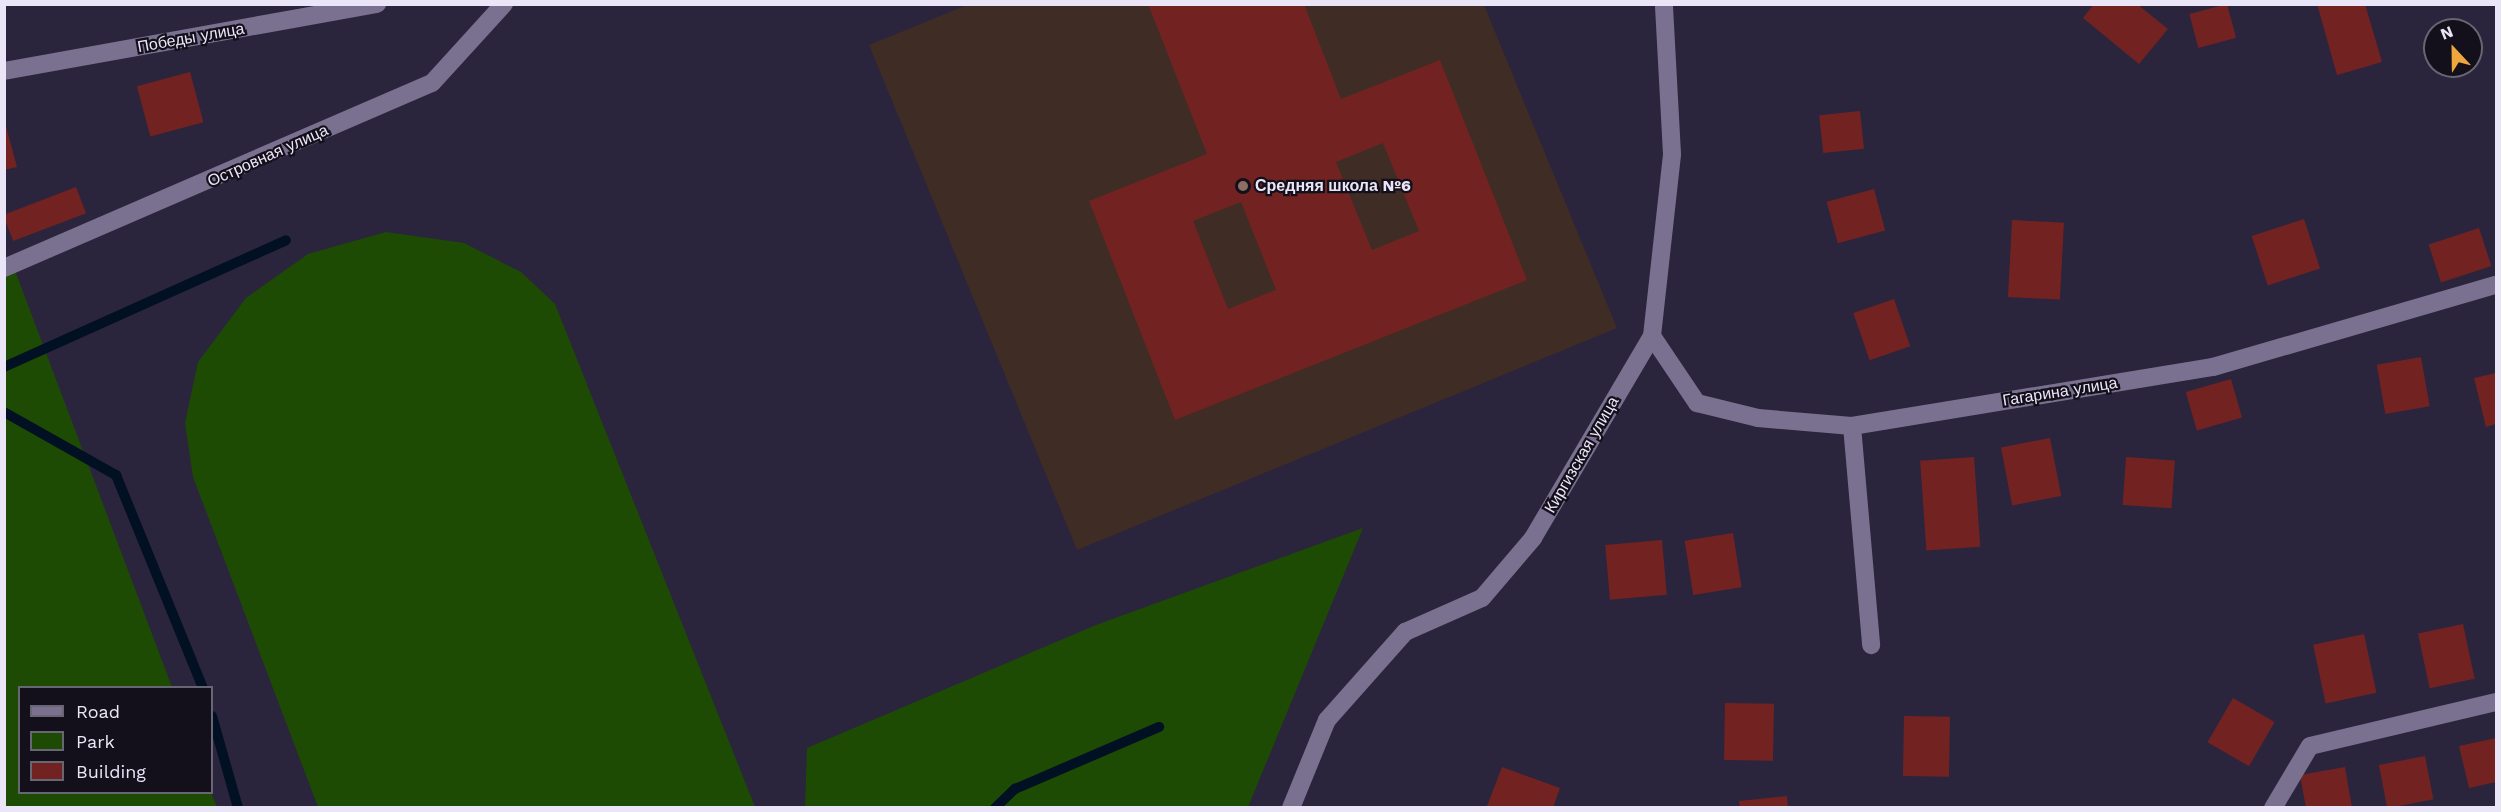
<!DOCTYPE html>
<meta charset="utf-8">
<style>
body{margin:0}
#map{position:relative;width:2501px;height:812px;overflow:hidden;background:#2b243d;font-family:"Work Sans",sans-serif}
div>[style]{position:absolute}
.education>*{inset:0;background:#3e2c25}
.green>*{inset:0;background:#1e4b03}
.stream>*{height:10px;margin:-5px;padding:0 5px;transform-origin:5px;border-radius:5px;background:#011022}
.building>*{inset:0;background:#722321;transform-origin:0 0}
.street>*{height:18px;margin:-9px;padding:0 9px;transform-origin:9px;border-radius:9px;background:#79718f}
.secondary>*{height:18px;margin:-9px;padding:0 9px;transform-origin:9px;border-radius:9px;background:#79718f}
.dots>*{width:16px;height:16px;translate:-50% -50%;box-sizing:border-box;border:3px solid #13101b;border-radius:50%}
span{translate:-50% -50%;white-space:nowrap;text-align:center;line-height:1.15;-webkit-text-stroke:4.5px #13101b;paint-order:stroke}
.street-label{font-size:16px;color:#eae6f7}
.poi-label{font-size:16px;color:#eae6f7;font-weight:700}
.left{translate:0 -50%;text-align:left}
.frame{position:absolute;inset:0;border:6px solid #eae6f7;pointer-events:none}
.legend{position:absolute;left:18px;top:686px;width:195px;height:108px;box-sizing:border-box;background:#13101b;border:2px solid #696673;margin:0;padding:8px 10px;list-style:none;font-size:18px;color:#eae6f7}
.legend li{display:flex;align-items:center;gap:12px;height:30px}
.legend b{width:30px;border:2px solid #696673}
.north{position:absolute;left:2423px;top:18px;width:60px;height:60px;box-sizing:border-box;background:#13101b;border:2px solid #696673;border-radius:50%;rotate:338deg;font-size:16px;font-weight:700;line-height:24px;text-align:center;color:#eae6f7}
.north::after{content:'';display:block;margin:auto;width:21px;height:27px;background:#eea73c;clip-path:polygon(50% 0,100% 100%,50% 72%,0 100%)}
</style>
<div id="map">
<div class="education">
<i style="clip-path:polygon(967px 5px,1484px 5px,1617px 328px,1077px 550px,869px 45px)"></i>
</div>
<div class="green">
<i style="clip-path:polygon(386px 232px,464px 243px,521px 272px,555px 304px,755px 807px,318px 807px,193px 477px,185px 423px,198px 362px,246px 298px,308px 254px)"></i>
<i style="clip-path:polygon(14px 268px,172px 687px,20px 688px,20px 792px,211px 793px,217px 807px,5px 807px,4px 272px)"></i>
<i style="clip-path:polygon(1363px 528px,1248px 807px,805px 807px,807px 748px,1096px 625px)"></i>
</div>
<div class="stream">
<i style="left:4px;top:367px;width:309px;rotate:-24.2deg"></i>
<i style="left:4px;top:412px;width:129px;rotate:29.4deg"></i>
<i style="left:116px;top:475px;width:230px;rotate:67.8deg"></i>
<i style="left:212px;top:716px;width:96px;rotate:74.2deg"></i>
<i style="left:995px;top:808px;width:28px;rotate:-44deg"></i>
<i style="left:1015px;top:789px;width:157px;rotate:-23.3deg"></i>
</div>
<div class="building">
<i style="clip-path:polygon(evenodd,1148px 4px,1304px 4px,1341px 99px,1440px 60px,1527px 280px,1175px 420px,1089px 201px,1207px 154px,1148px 4px,1383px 143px,1419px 231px,1372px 250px,1336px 162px,1383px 143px,1148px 4px,1241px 202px,1276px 290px,1228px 309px,1193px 221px,1241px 202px)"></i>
<i style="clip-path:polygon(2094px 4px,2137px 4px,2168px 29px,2139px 64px,2083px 18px)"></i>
<i style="left:2227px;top:4px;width:35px;height:39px;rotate:75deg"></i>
<i style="clip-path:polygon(2317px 4px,2365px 4px,2382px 62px,2337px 75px)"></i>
<i style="left:190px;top:72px;width:52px;height:55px;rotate:75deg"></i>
<i style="left:1860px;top:111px;width:38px;height:41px;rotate:84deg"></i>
<i style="clip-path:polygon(4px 119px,17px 167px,4px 170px)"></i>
<i style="left:76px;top:187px;width:28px;height:78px;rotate:69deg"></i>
<i style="left:1874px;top:189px;width:43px;height:49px;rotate:75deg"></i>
<i style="left:2304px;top:219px;width:52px;height:55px;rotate:72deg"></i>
<i style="left:2012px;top:220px;width:52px;height:77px;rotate:3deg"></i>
<i style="left:2479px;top:228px;width:40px;height:53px;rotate:72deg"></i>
<i style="left:1894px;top:299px;width:50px;height:43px;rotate:71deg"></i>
<i style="left:2421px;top:357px;width:50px;height:45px;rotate:80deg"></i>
<i style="clip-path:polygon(2496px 373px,2496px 424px,2486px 427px,2474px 378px)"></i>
<i style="left:2231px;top:379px;width:40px;height:47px;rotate:74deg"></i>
<i style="left:2050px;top:438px;width:59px;height:50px;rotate:79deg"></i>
<i style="left:1974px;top:457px;width:90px;height:54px;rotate:86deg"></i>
<i style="left:2126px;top:457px;width:49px;height:48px;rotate:4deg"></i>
<i style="left:1733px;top:533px;width:55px;height:49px;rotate:81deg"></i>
<i style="left:1662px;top:540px;width:55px;height:57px;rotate:85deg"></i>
<i style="left:2463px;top:624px;width:56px;height:46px;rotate:78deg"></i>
<i style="left:2364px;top:634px;width:60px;height:52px;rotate:78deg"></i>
<i style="left:2233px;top:698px;width:48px;height:51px;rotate:30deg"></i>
<i style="left:1725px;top:703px;width:49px;height:57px;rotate:1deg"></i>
<i style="left:1904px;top:716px;width:46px;height:60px;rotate:1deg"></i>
<i style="clip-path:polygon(2496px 738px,2496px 782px,2469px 788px,2459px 746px)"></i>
<i style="left:2425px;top:756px;width:44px;height:47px;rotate:79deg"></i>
<i style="clip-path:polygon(1502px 767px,1560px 788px,1553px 808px,1487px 806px)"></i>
<i style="clip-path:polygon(2345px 767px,2352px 808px,2306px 808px,2300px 775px)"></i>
<i style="clip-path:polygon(1787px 796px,1788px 808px,1740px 808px,1739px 801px)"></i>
</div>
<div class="street">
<i style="left:4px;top:268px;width:466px;rotate:-23.4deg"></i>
<i style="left:432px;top:83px;width:107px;rotate:-47.7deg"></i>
<i style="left:1652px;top:336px;width:81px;rotate:56.1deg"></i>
<i style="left:1697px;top:403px;width:63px;rotate:13.8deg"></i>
<i style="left:1758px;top:418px;width:94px;rotate:4.9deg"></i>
<i style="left:1852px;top:426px;width:366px;rotate:-9.3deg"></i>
<i style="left:2213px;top:367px;width:295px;rotate:-16.2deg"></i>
<i style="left:1852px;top:426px;width:220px;rotate:85deg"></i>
<i style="left:1291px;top:808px;width:95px;rotate:-67.8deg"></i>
<i style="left:1327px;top:720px;width:118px;rotate:-48.4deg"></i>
<i style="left:1405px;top:632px;width:84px;rotate:-23.8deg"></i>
<i style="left:1482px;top:598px;width:79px;rotate:-49.6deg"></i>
<i style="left:1533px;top:538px;width:234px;rotate:-59.5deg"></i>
<i style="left:1652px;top:336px;width:183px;rotate:-83.7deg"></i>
<i style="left:1672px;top:154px;width:150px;rotate:-93.1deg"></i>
<i style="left:2273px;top:808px;width:72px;rotate:-59.2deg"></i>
<i style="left:2310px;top:746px;width:191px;rotate:-13.3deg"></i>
</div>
<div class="secondary">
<i style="left:4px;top:71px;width:379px;rotate:-10.2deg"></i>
</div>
<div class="dots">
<i style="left:1243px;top:186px;background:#8d6e63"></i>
</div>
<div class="street-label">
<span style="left:191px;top:38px;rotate:-10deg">Победы улица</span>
<span style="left:268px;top:156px;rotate:-24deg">Островная улица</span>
<span style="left:2060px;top:392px;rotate:-9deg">Гагарина улица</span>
<span style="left:1582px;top:455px;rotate:-60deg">Киргизская улица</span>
</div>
<div class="poi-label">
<span class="left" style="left:1255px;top:186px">Средняя школа №6</span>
</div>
<div class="frame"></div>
<ul class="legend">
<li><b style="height:8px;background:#79718f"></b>Road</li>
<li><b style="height:16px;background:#1e4b03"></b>Park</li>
<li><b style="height:16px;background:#722321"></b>Building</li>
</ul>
<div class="north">N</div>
</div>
